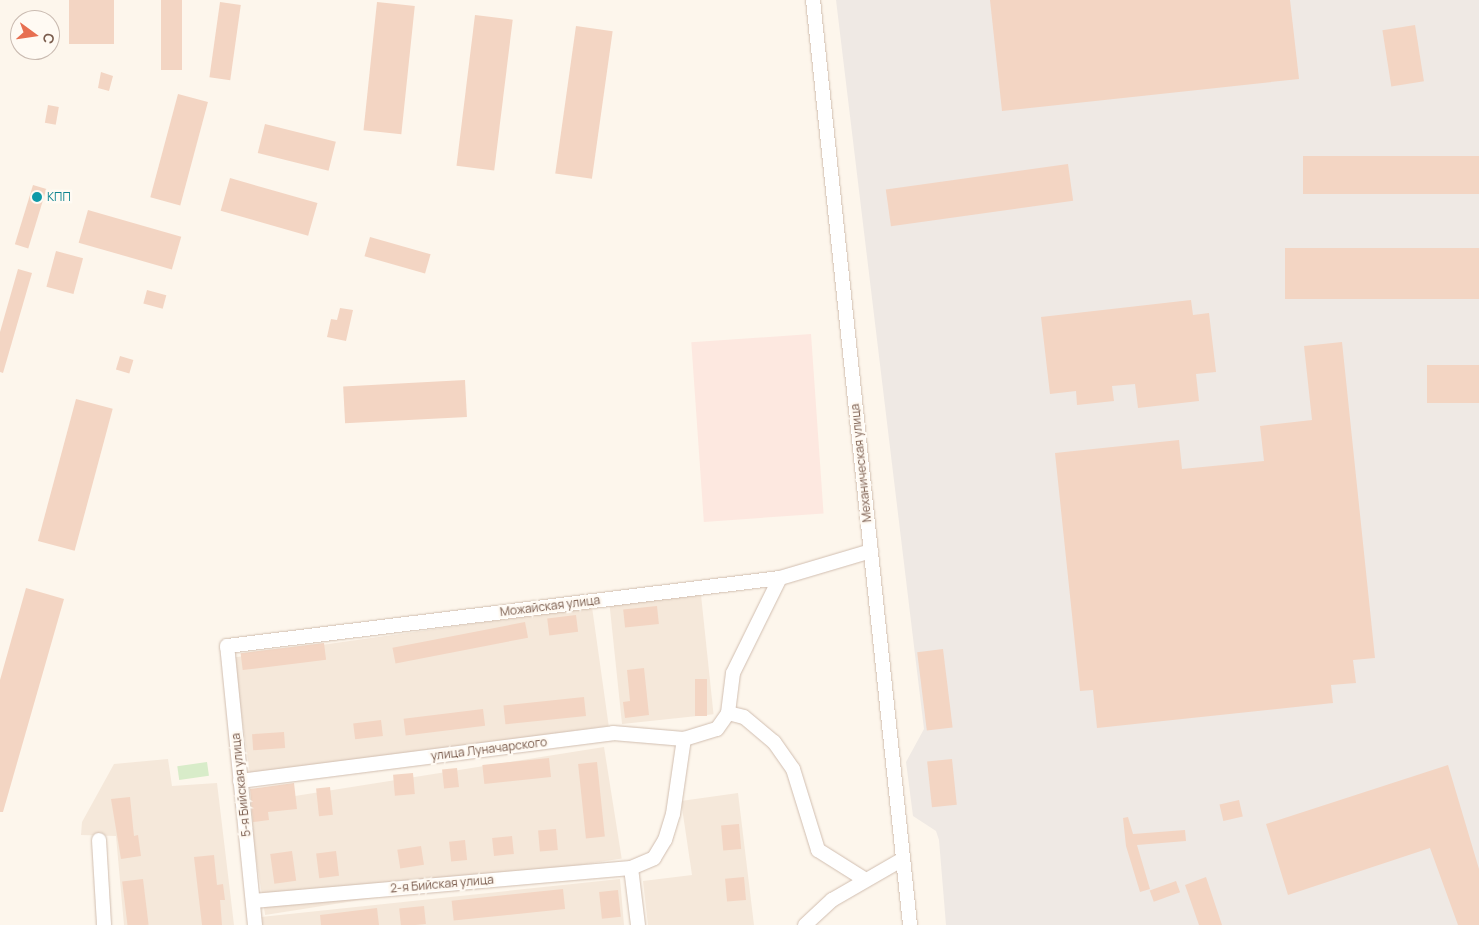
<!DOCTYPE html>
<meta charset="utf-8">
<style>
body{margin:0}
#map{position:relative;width:1479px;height:925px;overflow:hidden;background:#fdf6ec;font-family:Manrope,sans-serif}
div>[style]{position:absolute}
.residential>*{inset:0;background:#f5e8da;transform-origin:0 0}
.commercial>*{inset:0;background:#fde8e0;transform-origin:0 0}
.industrial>*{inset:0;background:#efe9e4}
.green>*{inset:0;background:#d8ecc9;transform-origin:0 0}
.building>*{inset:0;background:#f3d5c3;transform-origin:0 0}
.roads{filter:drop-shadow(0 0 1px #d1beb0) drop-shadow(0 0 1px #d1beb0)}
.minor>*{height:14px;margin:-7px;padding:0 7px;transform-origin:7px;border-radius:7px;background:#fff}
.dots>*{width:14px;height:14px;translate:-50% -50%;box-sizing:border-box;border:2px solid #fffaf3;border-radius:50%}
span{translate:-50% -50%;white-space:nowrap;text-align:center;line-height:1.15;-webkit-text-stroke:4.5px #fffaf3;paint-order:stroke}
.culture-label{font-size:12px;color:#0d838f}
.left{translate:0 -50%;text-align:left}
.street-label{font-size:12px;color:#7a5c4d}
.north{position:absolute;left:10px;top:10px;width:50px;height:50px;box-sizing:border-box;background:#fffaf3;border:1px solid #cabbb1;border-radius:50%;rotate:104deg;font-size:14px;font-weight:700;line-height:20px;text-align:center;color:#7a5c4d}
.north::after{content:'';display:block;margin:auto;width:18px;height:22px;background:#e76f51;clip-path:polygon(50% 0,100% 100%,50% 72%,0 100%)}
</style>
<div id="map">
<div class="residential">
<i style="left:701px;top:595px;width:120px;height:92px;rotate:84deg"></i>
<i style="left:592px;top:607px;width:120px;height:362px;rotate:82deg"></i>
<i style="left:604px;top:747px;width:113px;height:361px;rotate:81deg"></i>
<i style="clip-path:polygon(168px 759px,172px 786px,217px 783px,234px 925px,124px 925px,116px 836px,81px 835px,82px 822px,114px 764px)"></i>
<i style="clip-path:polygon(738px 793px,754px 925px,648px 925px,643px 881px,692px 875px,681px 801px)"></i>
<i style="clip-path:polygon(620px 879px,624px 925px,262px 925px,261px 917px)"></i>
</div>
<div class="commercial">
<i style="left:811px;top:334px;width:180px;height:120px;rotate:86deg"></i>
</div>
<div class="industrial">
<i style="clip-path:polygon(836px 0,1479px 0,1479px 925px,946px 925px,939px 840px,936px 831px,913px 816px,906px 762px,924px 729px)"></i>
</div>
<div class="green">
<i style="left:207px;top:762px;width:14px;height:30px;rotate:82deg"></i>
</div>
<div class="building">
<i style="left:69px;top:0;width:45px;height:44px"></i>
<i style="left:161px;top:0;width:21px;height:70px"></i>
<i style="clip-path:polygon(990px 0,1290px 0,1299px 79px,1002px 111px)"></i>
<i style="left:220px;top:2px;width:21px;height:76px;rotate:8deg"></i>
<i style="left:377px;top:2px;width:38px;height:129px;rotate:6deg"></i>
<i style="left:475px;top:15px;width:38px;height:152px;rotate:7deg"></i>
<i style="left:1415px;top:25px;width:57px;height:33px;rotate:81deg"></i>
<i style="left:576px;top:26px;width:37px;height:149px;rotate:8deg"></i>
<i style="clip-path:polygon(101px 72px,113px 76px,109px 91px,98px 88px)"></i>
<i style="left:178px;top:94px;width:31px;height:107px;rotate:15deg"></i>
<i style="left:48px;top:105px;width:11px;height:18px;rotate:10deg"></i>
<i style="left:265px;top:124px;width:73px;height:30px;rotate:14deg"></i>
<i style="left:1479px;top:156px;width:38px;height:176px;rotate:90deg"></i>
<i style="left:1068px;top:164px;width:37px;height:184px;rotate:82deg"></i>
<i style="left:230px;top:178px;width:91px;height:34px;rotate:16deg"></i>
<i style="left:33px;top:185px;width:14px;height:62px;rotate:17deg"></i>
<i style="left:88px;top:210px;width:97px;height:34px;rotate:16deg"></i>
<i style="left:370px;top:237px;width:63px;height:20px;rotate:16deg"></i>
<i style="left:1479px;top:248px;width:51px;height:194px;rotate:90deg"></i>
<i style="left:56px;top:251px;width:28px;height:37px;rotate:15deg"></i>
<i style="clip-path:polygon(18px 269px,32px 273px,3px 373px,0 372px,0 332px)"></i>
<i style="left:147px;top:290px;width:20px;height:14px;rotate:15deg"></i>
<i style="clip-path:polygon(1191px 300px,1193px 315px,1209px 313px,1216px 372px,1196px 374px,1199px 401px,1138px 408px,1135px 384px,1112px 386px,1114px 401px,1077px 405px,1076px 391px,1050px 394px,1041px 317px)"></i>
<i style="clip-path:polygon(340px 308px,353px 310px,346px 341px,327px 337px,331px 319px,337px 320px)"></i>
<i style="clip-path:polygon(1342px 342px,1375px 658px,1353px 660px,1356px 683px,1331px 685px,1333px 703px,1097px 728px,1093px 690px,1080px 691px,1055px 453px,1179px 440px,1182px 469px,1264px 461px,1260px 426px,1312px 420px,1304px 346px)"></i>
<i style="left:120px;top:356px;width:14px;height:14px;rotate:17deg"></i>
<i style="left:1479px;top:365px;width:38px;height:52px;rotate:90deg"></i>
<i style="left:465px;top:380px;width:37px;height:122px;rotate:87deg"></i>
<i style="left:76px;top:399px;width:38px;height:147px;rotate:15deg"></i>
<i style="clip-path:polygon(26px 588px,64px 599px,3px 812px,0 812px,0 680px)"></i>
<i style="left:657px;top:606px;width:18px;height:34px;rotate:84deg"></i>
<i style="left:576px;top:615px;width:17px;height:29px;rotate:83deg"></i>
<i style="left:525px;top:622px;width:16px;height:135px;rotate:79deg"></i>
<i style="left:324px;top:643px;width:17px;height:84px;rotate:83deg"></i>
<i style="left:943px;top:649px;width:79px;height:26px;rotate:83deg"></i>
<i style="clip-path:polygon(644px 668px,649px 715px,625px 718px,623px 702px,630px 701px,627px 670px)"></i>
<i style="left:707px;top:679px;width:37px;height:12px;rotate:90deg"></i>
<i style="left:584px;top:697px;width:19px;height:81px;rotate:84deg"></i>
<i style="left:483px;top:709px;width:17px;height:80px;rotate:83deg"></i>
<i style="left:381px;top:720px;width:16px;height:28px;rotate:83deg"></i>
<i style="left:284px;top:732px;width:16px;height:32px;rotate:86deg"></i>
<i style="left:549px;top:758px;width:19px;height:67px;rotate:84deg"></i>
<i style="left:952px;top:759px;width:46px;height:25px;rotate:84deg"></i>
<i style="left:597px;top:762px;width:75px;height:19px;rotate:84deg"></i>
<i style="clip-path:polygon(1448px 765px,1479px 869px,1479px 925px,1458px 925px,1430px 848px,1288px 895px,1266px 824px)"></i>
<i style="left:457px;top:768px;width:19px;height:15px;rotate:84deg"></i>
<i style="left:413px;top:773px;width:21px;height:20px;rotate:85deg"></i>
<i style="clip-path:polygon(294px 783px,297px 809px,268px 812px,269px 820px,253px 822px,250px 789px)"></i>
<i style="left:330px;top:787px;width:28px;height:14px;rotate:84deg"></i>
<i style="clip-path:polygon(130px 797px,134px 836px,138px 835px,141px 856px,121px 859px,111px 799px)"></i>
<i style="left:1239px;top:800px;width:17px;height:20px;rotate:77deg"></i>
<i style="clip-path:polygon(1128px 817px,1133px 834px,1185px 830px,1186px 841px,1137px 845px,1150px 889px,1140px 892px,1126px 846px,1123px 818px)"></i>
<i style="left:739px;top:824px;width:25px;height:18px;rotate:85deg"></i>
<i style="left:556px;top:829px;width:21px;height:18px;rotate:85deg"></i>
<i style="left:512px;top:836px;width:18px;height:20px;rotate:84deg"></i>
<i style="left:465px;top:840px;width:20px;height:16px;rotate:84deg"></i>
<i style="left:421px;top:846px;width:19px;height:24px;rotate:81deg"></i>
<i style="left:292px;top:851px;width:30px;height:22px;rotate:82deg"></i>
<i style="left:336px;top:851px;width:25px;height:20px;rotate:83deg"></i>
<i style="clip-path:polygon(214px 855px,217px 885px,223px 884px,225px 900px,220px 900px,222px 925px,202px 925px,194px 857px)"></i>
<i style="left:744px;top:877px;width:23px;height:19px;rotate:85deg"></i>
<i style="clip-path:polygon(1206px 877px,1222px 925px,1199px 925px,1185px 885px)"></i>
<i style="left:143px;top:879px;width:46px;height:21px;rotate:83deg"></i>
<i style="left:1176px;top:881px;width:12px;height:28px;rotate:70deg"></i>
<i style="left:563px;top:889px;width:20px;height:112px;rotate:84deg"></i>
<i style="left:618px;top:890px;width:27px;height:19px;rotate:84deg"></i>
<i style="left:424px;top:906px;width:18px;height:25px;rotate:84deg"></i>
<i style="clip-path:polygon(377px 908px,379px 925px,321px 925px,320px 915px)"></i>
</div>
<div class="roads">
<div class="minor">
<i style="left:813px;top:0;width:930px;rotate:84.01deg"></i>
<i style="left:728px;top:713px;width:16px;rotate:14deg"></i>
<i style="left:744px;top:717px;width:39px;rotate:40deg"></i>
<i style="left:774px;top:742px;width:33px;rotate:55deg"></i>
<i style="left:793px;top:769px;width:85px;rotate:72.8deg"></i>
<i style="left:818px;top:850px;width:54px;rotate:32.2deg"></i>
<i style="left:240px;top:781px;width:376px;rotate:-7.3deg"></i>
<i style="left:613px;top:733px;width:71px;rotate:4.8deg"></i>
<i style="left:684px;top:739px;width:34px;rotate:-17deg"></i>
<i style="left:717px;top:729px;width:19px;rotate:-55deg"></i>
<i style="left:728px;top:713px;width:40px;rotate:-82.9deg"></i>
<i style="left:733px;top:673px;width:106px;rotate:-63.7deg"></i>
<i style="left:99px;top:840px;width:85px;rotate:86.6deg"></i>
<i style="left:253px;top:901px;width:379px;rotate:-5deg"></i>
<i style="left:255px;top:925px;width:280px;rotate:-95.7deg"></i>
<i style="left:227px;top:646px;width:557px;rotate:-7.01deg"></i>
<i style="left:780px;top:578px;width:95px;rotate:-16.5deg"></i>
<i style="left:638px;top:925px;width:57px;rotate:-97deg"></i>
<i style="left:631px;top:868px;width:25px;rotate:-23deg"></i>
<i style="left:654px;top:858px;width:21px;rotate:-59deg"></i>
<i style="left:665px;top:840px;width:27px;rotate:-73deg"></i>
<i style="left:673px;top:814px;width:76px;rotate:-81.7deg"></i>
<i style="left:805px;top:925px;width:37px;rotate:-43deg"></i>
<i style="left:832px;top:900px;width:82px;rotate:-30deg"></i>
</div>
</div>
<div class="dots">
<i style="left:37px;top:197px;background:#0f9aa8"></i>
</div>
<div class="culture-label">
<span class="left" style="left:47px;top:197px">КПП</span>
</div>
<div class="street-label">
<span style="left:861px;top:463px;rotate:-96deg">Механическая улица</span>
<span style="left:550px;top:606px;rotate:-7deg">Можайская улица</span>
<span style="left:489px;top:749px;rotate:-7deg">улица Луначарского</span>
<span style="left:241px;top:785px;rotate:-96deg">5-я Бийская улица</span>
<span style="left:442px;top:884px;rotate:-5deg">2-я Бийская улица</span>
</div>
<div class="north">С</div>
</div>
